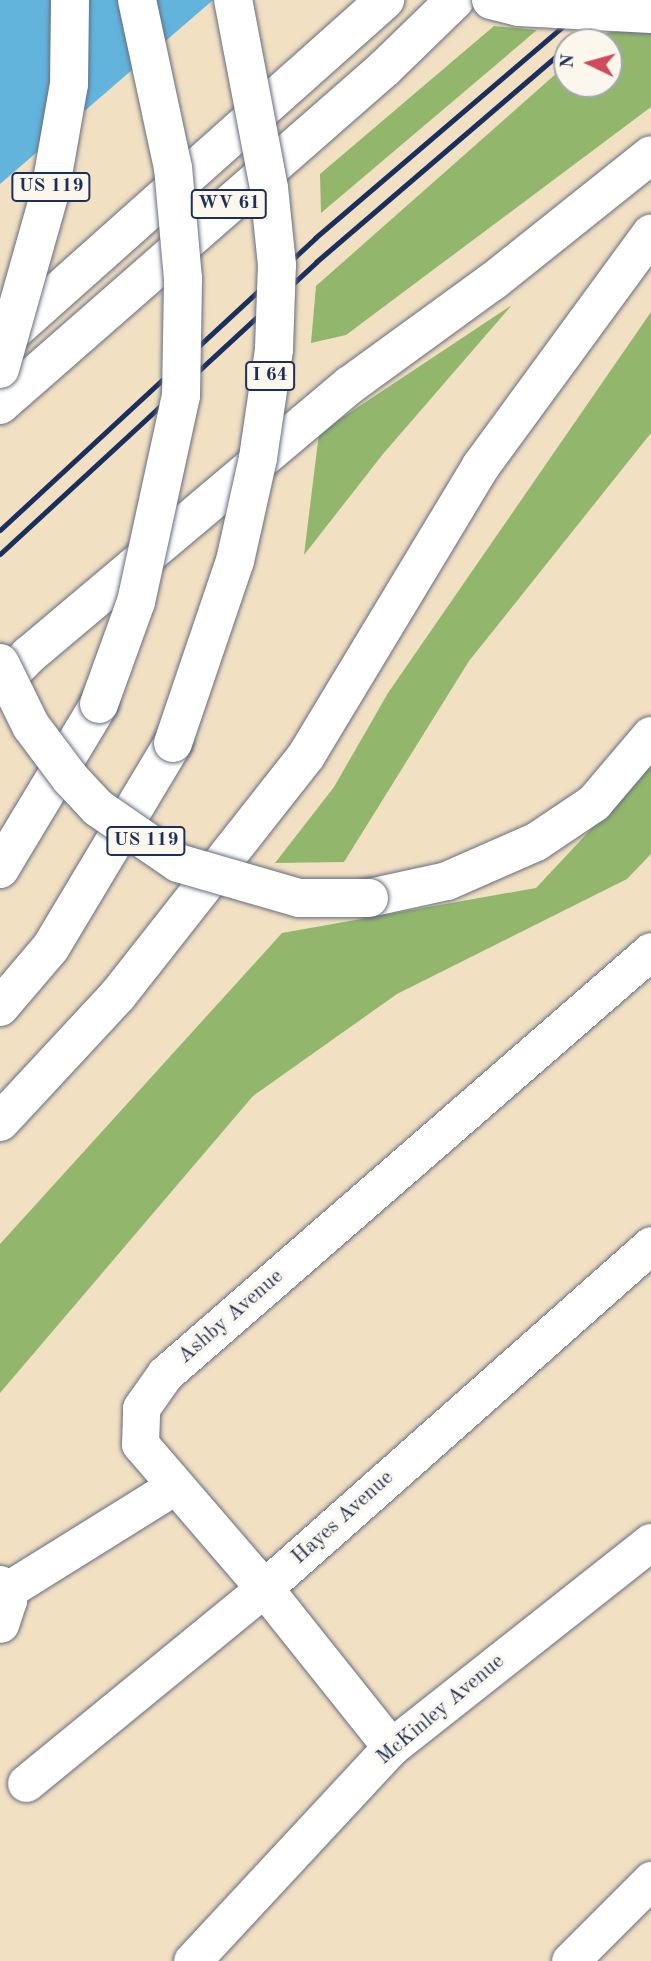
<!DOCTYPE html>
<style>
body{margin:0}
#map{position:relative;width:651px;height:1961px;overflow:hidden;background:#f2e0c2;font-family:"Old Standard TT",serif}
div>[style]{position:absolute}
.forest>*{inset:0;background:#92b76c}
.water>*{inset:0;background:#62b4dd}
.roads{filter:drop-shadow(0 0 2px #666d81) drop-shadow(0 0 2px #666d81)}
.minor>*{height:37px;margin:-18.5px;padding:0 18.5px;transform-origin:18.5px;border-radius:18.5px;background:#fff}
.primary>*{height:38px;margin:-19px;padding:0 19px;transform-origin:19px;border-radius:19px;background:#fff}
.motorway>*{height:38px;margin:-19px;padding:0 19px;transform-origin:19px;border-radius:19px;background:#fff}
.rail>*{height:5px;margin:-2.5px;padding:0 2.5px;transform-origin:2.5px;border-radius:2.5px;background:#1b2f5e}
.bridges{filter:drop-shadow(0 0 2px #666d81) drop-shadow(0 0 2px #666d81)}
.motorway-bridge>*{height:38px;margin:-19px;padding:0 19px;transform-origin:19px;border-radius:19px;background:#fff}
span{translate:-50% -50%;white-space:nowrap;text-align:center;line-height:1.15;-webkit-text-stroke:6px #fbf7ec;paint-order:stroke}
.shield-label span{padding:2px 5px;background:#fbf7ec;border:2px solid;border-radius:5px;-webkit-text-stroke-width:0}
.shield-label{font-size:19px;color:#1b2f5e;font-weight:700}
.street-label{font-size:21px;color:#1b2f5e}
.north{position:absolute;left:553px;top:28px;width:70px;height:70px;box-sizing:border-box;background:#fbf7ec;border:2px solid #a1a7b3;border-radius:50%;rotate:275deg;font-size:19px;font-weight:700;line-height:28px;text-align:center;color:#1b2f5e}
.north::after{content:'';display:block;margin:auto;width:24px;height:32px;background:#d1495b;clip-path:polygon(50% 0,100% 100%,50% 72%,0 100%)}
</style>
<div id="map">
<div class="forest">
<i style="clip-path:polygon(651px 24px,651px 107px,346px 335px,311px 343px,316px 286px,567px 64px,567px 84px,609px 84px,609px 42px,595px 42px,607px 33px)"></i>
<i style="clip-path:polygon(494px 26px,537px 30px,321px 213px,320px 174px)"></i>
<i style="clip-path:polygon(512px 305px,383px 454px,304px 555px,319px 433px)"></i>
<i style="clip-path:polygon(651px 312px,651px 433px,469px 661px,344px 862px,275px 863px,334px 787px,388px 693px)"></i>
<i style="clip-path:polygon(651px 765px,651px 854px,627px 879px,397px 994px,253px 1096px,0 1393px,0 1244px,282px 933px,536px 888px)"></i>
</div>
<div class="water">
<i style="clip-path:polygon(0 0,213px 0,0 184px)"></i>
</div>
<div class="roads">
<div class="minor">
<i style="left:0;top:1584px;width:18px;rotate:63deg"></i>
<i style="left:8px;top:1600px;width:25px;rotate:108deg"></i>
<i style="left:6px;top:1591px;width:197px;rotate:-31.9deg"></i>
<i style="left:391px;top:1747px;width:203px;rotate:-128.6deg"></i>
<i style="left:264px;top:1588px;width:190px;rotate:-130.7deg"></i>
<i style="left:140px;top:1444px;width:36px;rotate:-88deg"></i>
<i style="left:141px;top:1408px;width:42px;rotate:-54.8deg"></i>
<i style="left:165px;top:1374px;width:644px;rotate:-41.04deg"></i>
<i style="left:26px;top:1783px;width:308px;rotate:-39.3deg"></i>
<i style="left:264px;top:1588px;width:517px;rotate:-41.55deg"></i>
<i style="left:192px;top:1961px;width:292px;rotate:-47.1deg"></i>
<i style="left:391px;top:1747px;width:331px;rotate:-38.3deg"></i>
<i style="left:570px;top:1961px;width:115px;rotate:-45deg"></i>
</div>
<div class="primary">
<i style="left:0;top:343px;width:516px;rotate:-41.7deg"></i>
<i style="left:0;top:405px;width:512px;rotate:-41.2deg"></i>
<i style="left:385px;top:68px;width:98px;rotate:-44.2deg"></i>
</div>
<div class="motorway">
<i style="left:0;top:685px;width:42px;rotate:-46deg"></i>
<i style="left:29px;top:655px;width:419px;rotate:-40.1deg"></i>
<i style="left:350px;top:385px;width:175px;rotate:-36deg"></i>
<i style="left:492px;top:282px;width:203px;rotate:-38.6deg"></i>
<i style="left:0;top:869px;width:192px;rotate:-59deg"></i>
<i style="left:369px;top:898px;width:80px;rotate:-12.3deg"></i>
<i style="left:447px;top:881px;width:97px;rotate:-23.7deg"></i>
<i style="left:536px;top:842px;width:70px;rotate:-33.9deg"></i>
<i style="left:594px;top:803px;width:88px;rotate:-49.6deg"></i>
<i style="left:0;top:1007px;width:79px;rotate:-49.6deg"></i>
<i style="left:51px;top:947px;width:238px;rotate:-59.1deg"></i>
<i style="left:0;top:1122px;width:173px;rotate:-47.1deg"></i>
<i style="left:118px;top:995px;width:304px;rotate:-51.8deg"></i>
<i style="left:306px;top:756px;width:339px;rotate:-58.9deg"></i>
<i style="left:481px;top:466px;width:288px;rotate:-53.8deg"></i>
</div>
</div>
<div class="rail">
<i style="left:573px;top:42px;width:65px;rotate:-40.6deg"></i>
<i style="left:0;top:530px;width:430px;rotate:-42.8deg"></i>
<i style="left:315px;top:238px;width:367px;rotate:-40.5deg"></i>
<i style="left:0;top:554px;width:430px;rotate:-42.7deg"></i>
<i style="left:316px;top:262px;width:330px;rotate:-40.6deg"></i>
</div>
<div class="bridges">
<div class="motorway-bridge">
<i style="left:491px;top:0;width:29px;rotate:14deg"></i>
<i style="left:519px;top:7px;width:132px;rotate:3deg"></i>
<i style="left:0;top:369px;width:184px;rotate:-74.2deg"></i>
<i style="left:50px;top:192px;width:110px;rotate:-80deg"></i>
<i style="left:69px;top:84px;width:84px;rotate:-89.3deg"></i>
<i style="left:0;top:663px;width:70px;rotate:63.8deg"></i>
<i style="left:31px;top:726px;width:65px;rotate:53.1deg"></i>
<i style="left:70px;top:778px;width:41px;rotate:47deg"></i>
<i style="left:98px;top:808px;width:97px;rotate:34.5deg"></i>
<i style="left:178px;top:863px;width:126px;rotate:16.1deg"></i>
<i style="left:299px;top:898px;width:70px"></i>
<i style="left:99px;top:704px;width:109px;rotate:-70.1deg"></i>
<i style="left:136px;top:602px;width:211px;rotate:-77.7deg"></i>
<i style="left:181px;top:396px;width:117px;rotate:-89deg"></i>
<i style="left:183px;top:279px;width:111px;rotate:-95.1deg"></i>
<i style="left:173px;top:168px;width:172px;rotate:-102.1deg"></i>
<i style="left:173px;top:743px;width:192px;rotate:-71.2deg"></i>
<i style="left:235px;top:561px;width:106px;rotate:-77.4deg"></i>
<i style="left:258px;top:458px;width:110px;rotate:-81.6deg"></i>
<i style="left:274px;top:349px;width:84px;rotate:-88deg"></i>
<i style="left:277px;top:265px;width:77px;rotate:-95.9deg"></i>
<i style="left:269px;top:188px;width:191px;rotate:-100.8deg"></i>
</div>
</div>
<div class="shield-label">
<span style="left:51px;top:187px">US 119</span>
<span style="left:229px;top:204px">WV 61</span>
<span style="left:270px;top:376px">I 64</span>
<span style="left:146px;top:841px">US 119</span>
</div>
<div class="street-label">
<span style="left:231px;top:1317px;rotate:-41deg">Ashby Avenue</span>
<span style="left:343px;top:1518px;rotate:-42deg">Hayes Avenue</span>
<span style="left:441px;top:1710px;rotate:-40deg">McKinley Avenue</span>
</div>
<div class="north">N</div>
</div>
